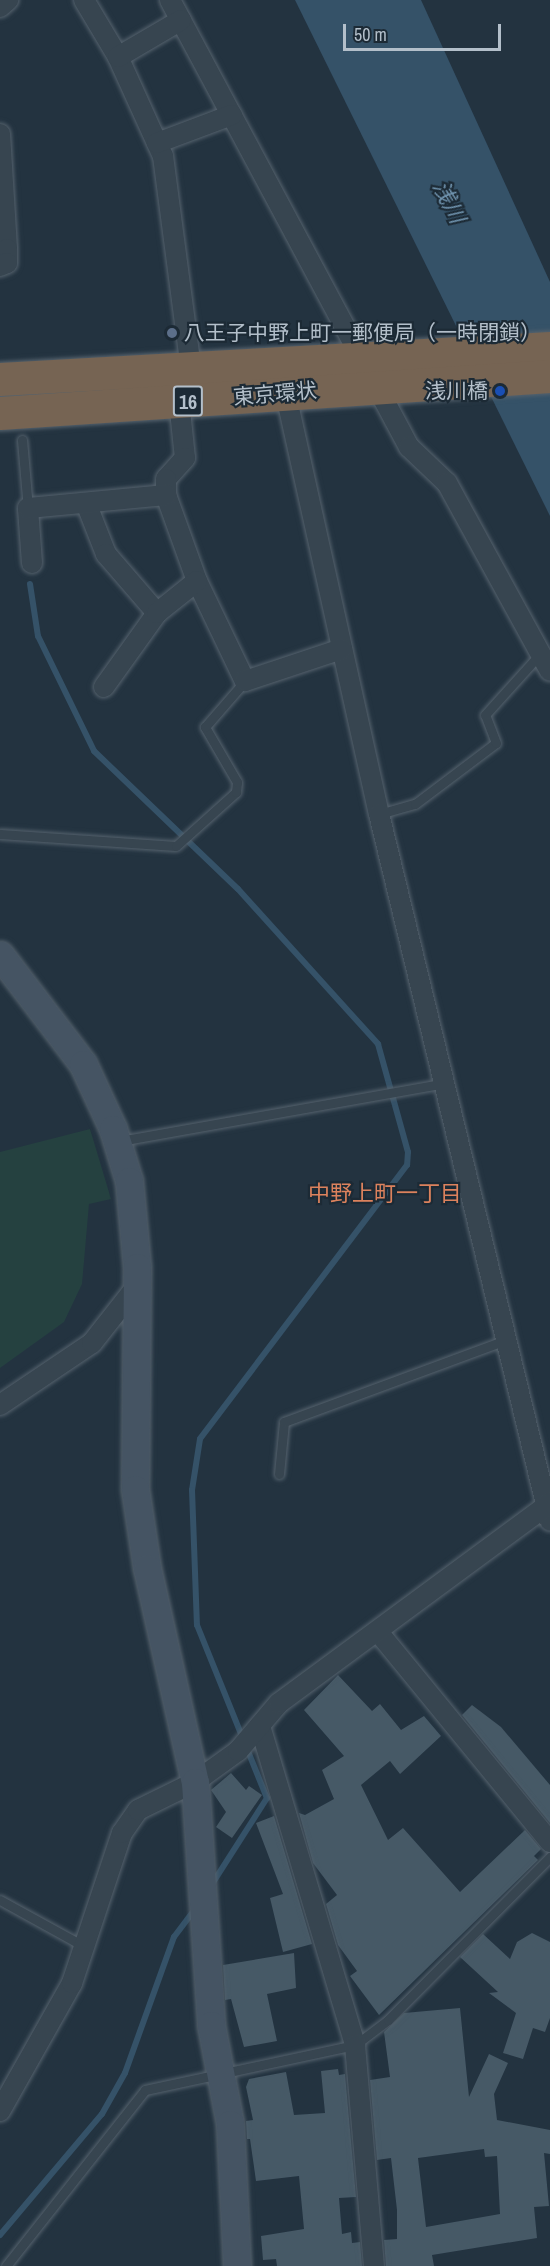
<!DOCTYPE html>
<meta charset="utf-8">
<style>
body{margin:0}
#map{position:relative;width:550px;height:2266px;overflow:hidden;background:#233340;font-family:"Archivo Narrow","Noto Sans JP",sans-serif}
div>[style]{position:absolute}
.green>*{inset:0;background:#254140}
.water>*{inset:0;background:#355268}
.stream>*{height:6px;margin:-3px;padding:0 3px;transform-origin:3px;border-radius:3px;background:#355268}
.building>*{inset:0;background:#465966}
.roads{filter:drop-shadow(0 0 2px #55626d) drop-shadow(0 0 2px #55626d)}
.lane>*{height:9px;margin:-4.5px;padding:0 4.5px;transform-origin:4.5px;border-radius:4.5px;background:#374550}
.street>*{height:20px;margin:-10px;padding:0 10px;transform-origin:10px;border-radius:10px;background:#374550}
.secondary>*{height:27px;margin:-13.5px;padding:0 13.5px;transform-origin:13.5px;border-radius:13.5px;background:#455463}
.highway>*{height:33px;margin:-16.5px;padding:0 16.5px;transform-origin:16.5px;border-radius:16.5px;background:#766453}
.dots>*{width:16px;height:16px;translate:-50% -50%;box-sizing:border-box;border:3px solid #1c2a35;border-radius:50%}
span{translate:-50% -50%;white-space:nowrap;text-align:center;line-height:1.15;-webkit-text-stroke:4.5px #1c2a35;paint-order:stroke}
.shield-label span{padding:2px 4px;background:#1c2a35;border:2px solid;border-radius:4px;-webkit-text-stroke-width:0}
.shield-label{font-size:20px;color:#b3bfca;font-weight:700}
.poi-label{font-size:21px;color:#b3bfca}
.left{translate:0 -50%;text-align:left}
.right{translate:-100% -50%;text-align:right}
.street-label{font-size:21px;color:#b3bfca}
.water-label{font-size:22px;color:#7195b0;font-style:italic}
.neighbourhood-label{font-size:22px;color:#dc825d}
.scale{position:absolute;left:343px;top:24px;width:158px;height:27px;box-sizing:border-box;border:3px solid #b3bfca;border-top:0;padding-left:8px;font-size:18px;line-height:21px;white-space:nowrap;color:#b3bfca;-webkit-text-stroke:4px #1c2a35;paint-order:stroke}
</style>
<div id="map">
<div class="green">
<i style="clip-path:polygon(90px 1129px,111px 1199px,89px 1204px,82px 1284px,64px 1322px,0 1368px,0 1152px)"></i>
</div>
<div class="water">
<i style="clip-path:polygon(295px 0,421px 0,550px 282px,550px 516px)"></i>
</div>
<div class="stream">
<i style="left:30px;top:584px;width:53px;rotate:81.3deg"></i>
<i style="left:38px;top:636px;width:128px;rotate:64deg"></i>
<i style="left:94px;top:751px;width:199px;rotate:43.8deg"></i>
<i style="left:238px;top:889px;width:209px;rotate:47.9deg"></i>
<i style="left:378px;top:1044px;width:112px;rotate:74.5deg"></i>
<i style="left:408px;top:1152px;width:13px;rotate:94deg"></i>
<i style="left:407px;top:1165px;width:343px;rotate:127.1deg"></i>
<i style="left:200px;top:1439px;width:52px;rotate:98.9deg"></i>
<i style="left:192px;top:1490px;width:135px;rotate:87.9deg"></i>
<i style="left:197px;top:1625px;width:187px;rotate:68deg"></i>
<i style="left:267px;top:1798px;width:106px;rotate:122.6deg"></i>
<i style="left:0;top:2235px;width:158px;rotate:-49.9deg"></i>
<i style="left:102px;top:2114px;width:47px;rotate:-60.7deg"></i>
<i style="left:125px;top:2073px;width:145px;rotate:-70.2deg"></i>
<i style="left:174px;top:1937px;width:34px;rotate:-53deg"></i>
</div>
<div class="building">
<i style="clip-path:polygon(338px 1675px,372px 1711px,380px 1704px,401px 1730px,424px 1716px,441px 1736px,400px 1774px,390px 1761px,361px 1785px,388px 1840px,403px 1828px,460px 1892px,525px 1830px,541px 1849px,534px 1856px,538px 1860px,379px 2015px,350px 1976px,357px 1971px,338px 1945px,326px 1904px,337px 1895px,313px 1863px,299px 1813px,305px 1815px,334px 1799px,322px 1770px,344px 1756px,304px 1710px)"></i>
<i style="clip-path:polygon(472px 1705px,501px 1727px,550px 1785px,550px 1823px,462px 1715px)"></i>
<i style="clip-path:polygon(231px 1773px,246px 1790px,249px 1786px,262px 1795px,232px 1838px,216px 1827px,226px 1812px,211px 1790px)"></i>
<i style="clip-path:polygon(274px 1816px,312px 1944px,283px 1952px,270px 1898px,283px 1894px,256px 1823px)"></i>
<i style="clip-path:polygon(532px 1933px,550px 1942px,550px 2018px,545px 2032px,533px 2028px,523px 2059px,503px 2053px,516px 2013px,489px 1993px,498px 1992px,460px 1957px,483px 1934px,510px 1959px,517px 1942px)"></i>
<i style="clip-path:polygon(294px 1953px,296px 1988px,267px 1994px,277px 2041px,244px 2047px,231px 1999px,225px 2000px,223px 1965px)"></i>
<i style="clip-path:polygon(evenodd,460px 2008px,469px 2097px,489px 2054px,508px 2063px,494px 2094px,497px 2120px,550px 2130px,550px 2154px,544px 2153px,549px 2206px,534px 2207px,537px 2238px,432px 2255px,434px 2266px,386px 2266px,384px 2240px,397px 2239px,397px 2210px,391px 2158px,377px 2160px,370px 2080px,390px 2077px,384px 2032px,404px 2013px,460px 2008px,484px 2149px,485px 2157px,497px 2156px,500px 2214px,426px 2227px,418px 2158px,484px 2149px)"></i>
<i style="clip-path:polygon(338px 2069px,339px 2075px,345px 2074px,356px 2197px,339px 2198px,342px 2234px,351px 2232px,352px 2243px,360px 2242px,362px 2266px,277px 2266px,276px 2259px,263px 2260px,261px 2236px,304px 2229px,299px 2176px,256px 2181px,250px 2139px,247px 2139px,246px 2121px,253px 2120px,246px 2087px,249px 2079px,286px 2072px,294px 2115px,325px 2113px,321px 2071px)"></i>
</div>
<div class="roads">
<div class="lane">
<i style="left:22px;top:440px;width:68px;rotate:85deg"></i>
<i style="left:379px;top:814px;width:37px;rotate:-16deg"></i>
<i style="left:415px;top:804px;width:101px;rotate:-37deg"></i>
<i style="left:496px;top:743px;width:30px;rotate:-111deg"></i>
<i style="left:485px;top:715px;width:82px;rotate:-48deg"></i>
<i style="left:0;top:834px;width:176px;rotate:3.9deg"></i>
<i style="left:176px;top:846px;width:81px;rotate:-42deg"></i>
<i style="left:236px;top:792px;width:10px;rotate:-84deg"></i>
<i style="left:237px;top:782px;width:64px;rotate:-120.2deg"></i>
<i style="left:205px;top:727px;width:61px;rotate:-49deg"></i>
<i style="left:120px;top:1141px;width:330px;rotate:-10.1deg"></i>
<i style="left:279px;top:1474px;width:52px;rotate:-84.5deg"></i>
<i style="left:284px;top:1422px;width:237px;rotate:-20.3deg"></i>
<i style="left:0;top:1900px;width:97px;rotate:28.9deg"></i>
<i style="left:6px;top:2266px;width:224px;rotate:-51.7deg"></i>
<i style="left:145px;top:2090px;width:215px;rotate:-12.1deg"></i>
<i style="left:355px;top:2045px;width:41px;rotate:-37.1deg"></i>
<i style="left:388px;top:2020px;width:230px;rotate:-45.2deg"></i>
</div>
<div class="street">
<i style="left:84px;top:0;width:66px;rotate:59.2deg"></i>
<i style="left:118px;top:57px;width:109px;rotate:65.6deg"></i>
<i style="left:163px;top:156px;width:215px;rotate:82.5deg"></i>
<i style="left:191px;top:369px;width:9px;rotate:54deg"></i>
<i style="left:170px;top:0;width:507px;rotate:61.87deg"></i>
<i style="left:409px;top:447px;width:52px;rotate:43.5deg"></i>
<i style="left:447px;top:483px;width:214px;rotate:61.3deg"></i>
<i style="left:0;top:7px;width:11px;rotate:-41deg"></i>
<i style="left:118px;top:57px;width:73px;rotate:-30.4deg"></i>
<i style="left:0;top:134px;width:115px;rotate:86.5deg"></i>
<i style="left:7px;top:249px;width:14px;rotate:90deg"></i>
<i style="left:7px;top:263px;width:8px;rotate:157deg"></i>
<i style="left:157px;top:143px;width:80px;rotate:-20.5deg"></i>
<i style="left:284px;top:386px;width:438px;rotate:77.5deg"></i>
<i style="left:379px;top:814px;width:727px;rotate:76.4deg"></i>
<i style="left:179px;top:401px;width:57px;rotate:84deg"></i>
<i style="left:185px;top:458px;width:28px;rotate:132deg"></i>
<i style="left:166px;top:479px;width:16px;rotate:90deg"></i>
<i style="left:166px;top:495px;width:91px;rotate:70.2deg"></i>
<i style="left:197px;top:581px;width:111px;rotate:64.4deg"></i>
<i style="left:245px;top:681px;width:102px;rotate:-18.3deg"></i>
<i style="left:86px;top:503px;width:55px;rotate:68.6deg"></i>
<i style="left:106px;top:554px;width:78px;rotate:49.2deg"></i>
<i style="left:32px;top:563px;width:55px;rotate:-94.2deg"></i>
<i style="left:28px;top:508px;width:139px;rotate:-5.4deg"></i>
<i style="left:104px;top:687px;width:91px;rotate:-54.4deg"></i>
<i style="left:157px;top:613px;width:51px;rotate:-38.7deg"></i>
<i style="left:0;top:1405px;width:111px;rotate:-34deg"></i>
<i style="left:92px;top:1343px;width:71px;rotate:-51.8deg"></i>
<i style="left:379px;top:1633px;width:270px;rotate:50.7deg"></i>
<i style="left:260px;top:1726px;width:333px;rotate:73.4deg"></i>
<i style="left:355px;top:2045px;width:222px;rotate:85.1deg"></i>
<i style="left:0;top:2111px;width:147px;rotate:-60.6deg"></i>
<i style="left:72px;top:1983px;width:158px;rotate:-71.6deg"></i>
<i style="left:122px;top:1833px;width:28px;rotate:-55deg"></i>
<i style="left:138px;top:1810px;width:64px;rotate:-26.2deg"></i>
<i style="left:195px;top:1782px;width:53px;rotate:-35.8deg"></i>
<i style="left:238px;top:1751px;width:63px;rotate:-49.5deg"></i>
<i style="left:279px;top:1703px;width:337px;rotate:-36.4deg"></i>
</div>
<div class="secondary">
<i style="left:0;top:955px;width:137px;rotate:52.7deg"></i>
<i style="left:83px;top:1064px;width:72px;rotate:65.2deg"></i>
<i style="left:113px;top:1129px;width:54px;rotate:72.9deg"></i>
<i style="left:129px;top:1181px;width:86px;rotate:84.7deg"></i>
<i style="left:137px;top:1267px;width:222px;rotate:90.5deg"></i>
<i style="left:135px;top:1489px;width:80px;rotate:81.4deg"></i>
<i style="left:147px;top:1568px;width:219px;rotate:77.4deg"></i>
<i style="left:195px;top:1782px;width:244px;rotate:86.2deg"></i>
<i style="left:211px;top:2025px;width:101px;rotate:79.1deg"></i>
<i style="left:230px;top:2124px;width:142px;rotate:87.2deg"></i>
</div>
<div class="highway">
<i style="left:0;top:379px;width:551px;rotate:-3.23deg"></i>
<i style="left:0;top:413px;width:551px;rotate:-3.85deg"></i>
</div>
</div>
<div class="dots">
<i style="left:172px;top:333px;background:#5c6f8a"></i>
<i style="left:500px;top:391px;background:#1a4fb4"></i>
</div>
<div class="shield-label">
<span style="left:188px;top:401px">16</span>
</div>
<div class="poi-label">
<span class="left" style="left:184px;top:333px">八王子中野上町一郵便局（一時閉鎖）</span>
<span class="right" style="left:488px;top:391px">浅川橋</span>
</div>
<div class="street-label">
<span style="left:275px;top:394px;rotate:-5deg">東京環状</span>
</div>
<div class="water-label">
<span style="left:449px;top:202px;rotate:63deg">浅川</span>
</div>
<div class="neighbourhood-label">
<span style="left:385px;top:1194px">中野上町一丁目</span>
</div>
<div class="scale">50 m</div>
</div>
